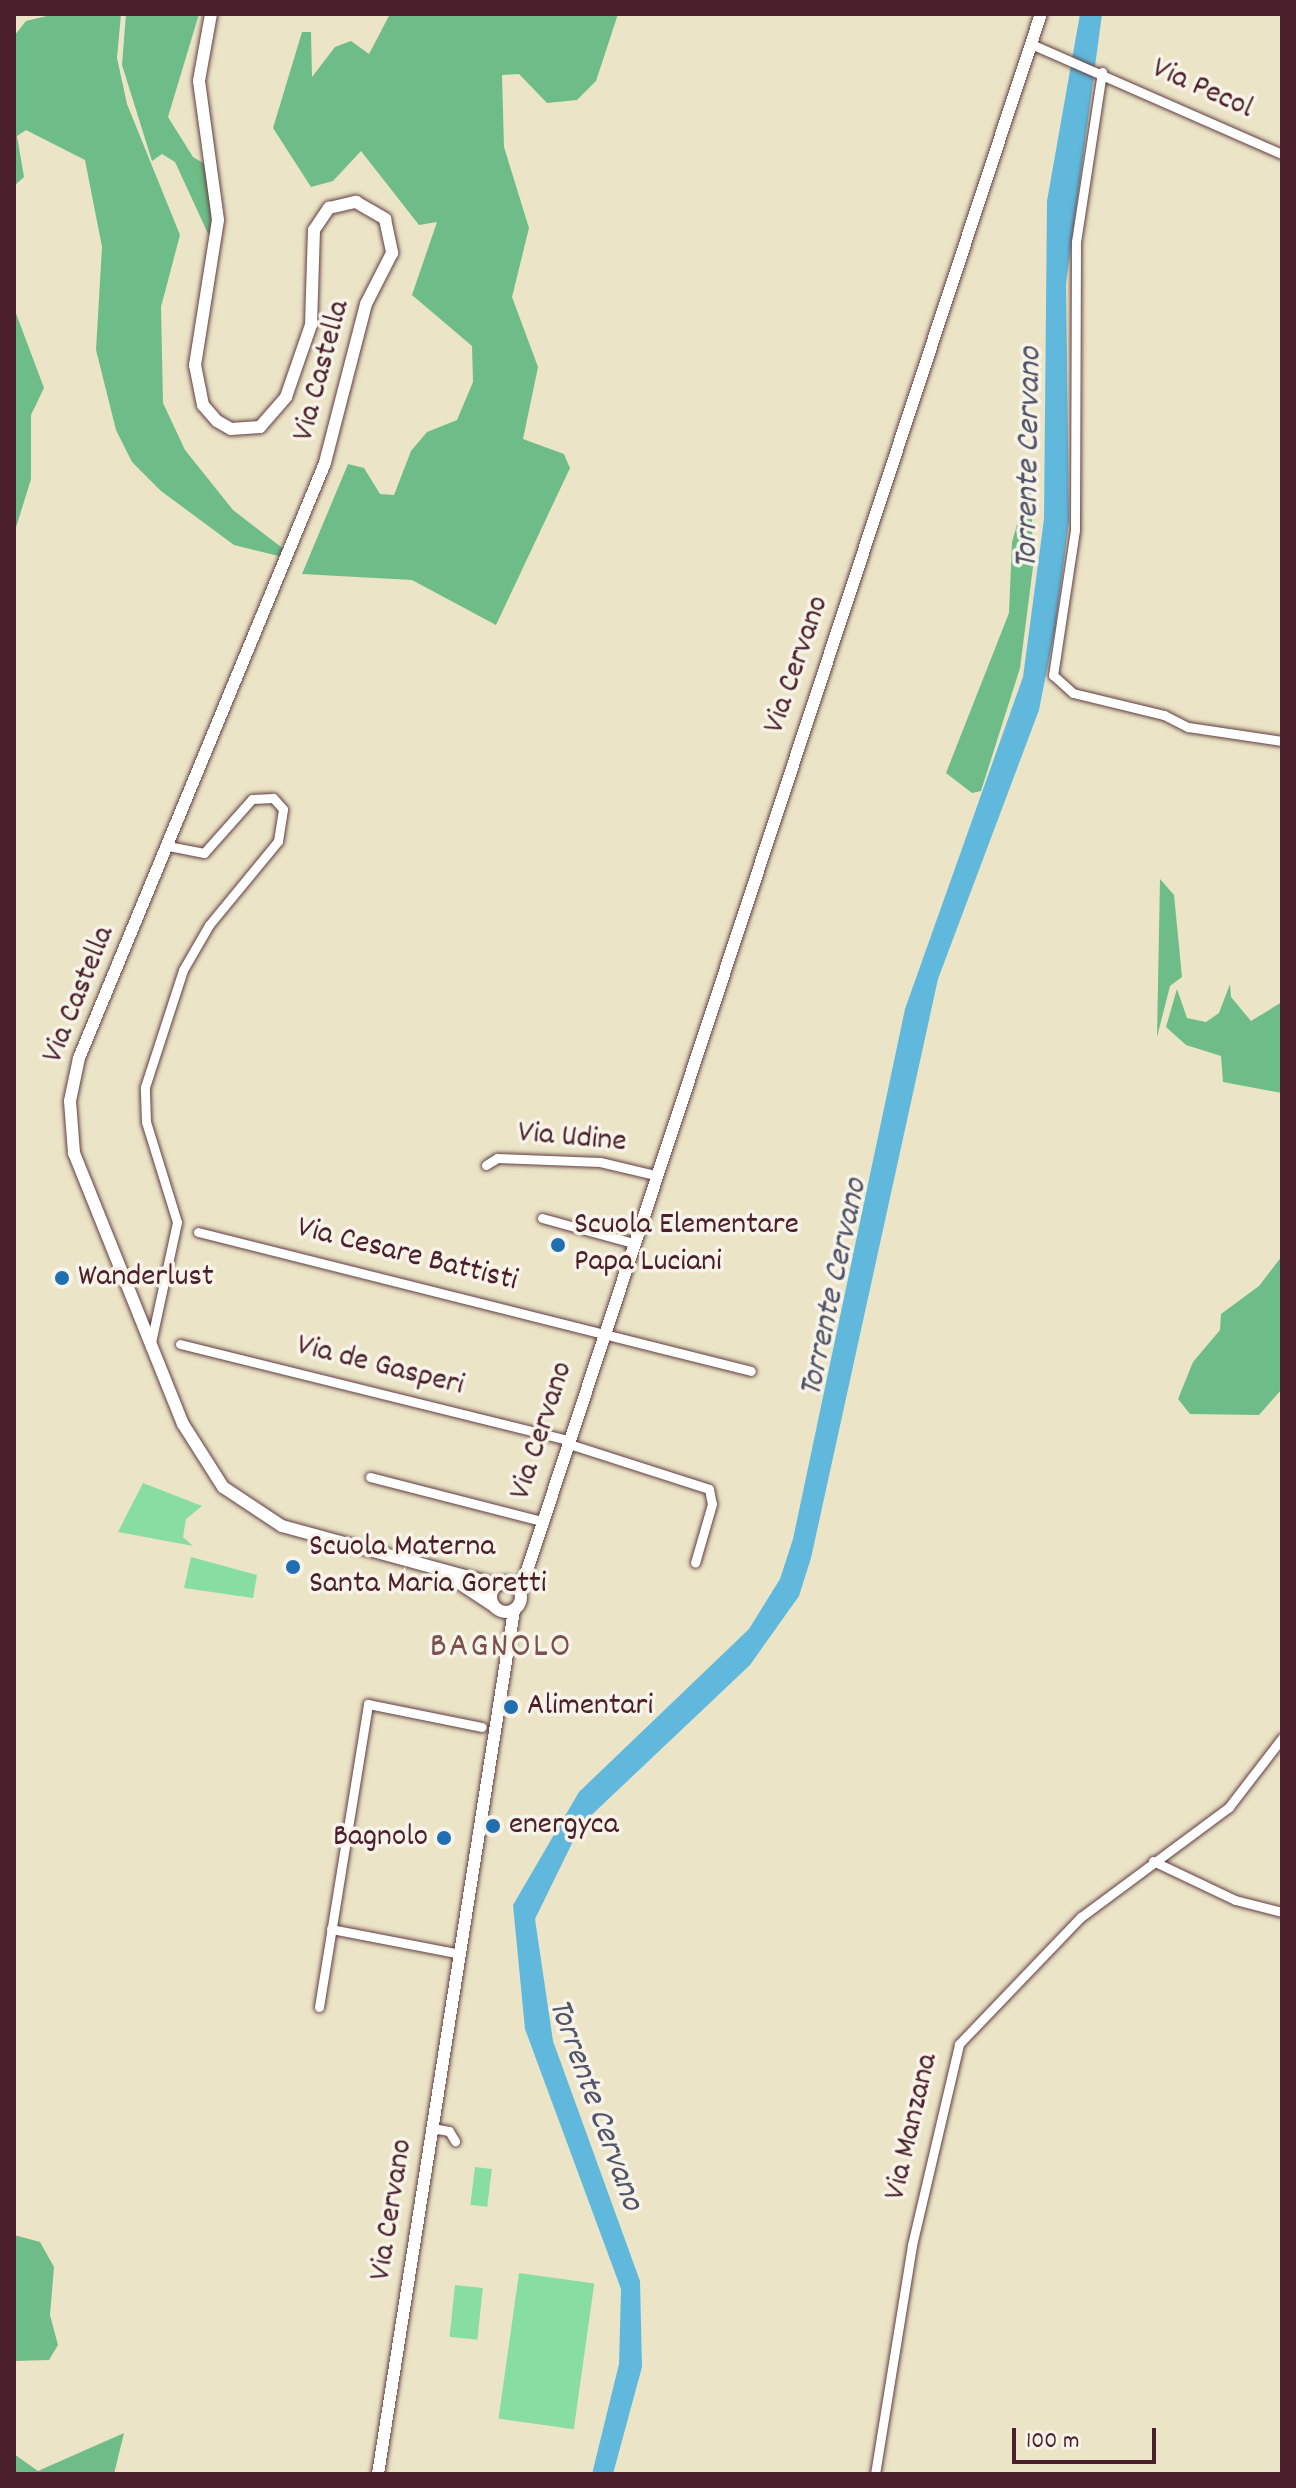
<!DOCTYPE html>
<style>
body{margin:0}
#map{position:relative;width:1296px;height:2488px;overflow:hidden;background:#ebe4c6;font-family:Dekko,sans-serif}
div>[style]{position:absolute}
.green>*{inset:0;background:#88dea2;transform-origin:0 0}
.forest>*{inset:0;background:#6ebd88}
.water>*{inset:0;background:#60b9dd}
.roads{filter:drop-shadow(0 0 2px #623d42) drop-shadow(0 0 2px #623d42)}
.street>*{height:9px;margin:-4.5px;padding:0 4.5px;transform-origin:4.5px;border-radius:4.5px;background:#fff}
.secondary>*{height:12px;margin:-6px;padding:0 6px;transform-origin:6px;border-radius:6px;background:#fff}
.secondary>.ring{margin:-6px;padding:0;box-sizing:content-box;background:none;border:12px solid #fff;border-radius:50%}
.dots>*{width:22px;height:22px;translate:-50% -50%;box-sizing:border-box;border:4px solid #f7f3e8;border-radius:50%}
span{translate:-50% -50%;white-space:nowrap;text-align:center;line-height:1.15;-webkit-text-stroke:7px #f7f3e8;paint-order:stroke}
.street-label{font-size:32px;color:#4a1f2b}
.poi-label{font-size:32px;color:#4a1f2b}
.left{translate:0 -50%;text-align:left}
.right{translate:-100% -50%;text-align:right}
.water-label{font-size:34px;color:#525569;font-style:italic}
.quarter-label{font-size:36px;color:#7a514c;letter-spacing:2px}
.frame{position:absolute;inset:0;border:16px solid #4a1f2b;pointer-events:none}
.scale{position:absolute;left:1012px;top:2428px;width:144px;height:36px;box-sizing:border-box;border:4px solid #4a1f2b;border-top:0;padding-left:10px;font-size:24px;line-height:28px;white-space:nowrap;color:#4a1f2b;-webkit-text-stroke:6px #f7f3e8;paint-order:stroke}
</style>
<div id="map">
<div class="green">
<i style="clip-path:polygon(143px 1483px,202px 1506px,186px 1519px,183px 1537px,193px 1546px,118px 1532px)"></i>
<i style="clip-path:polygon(191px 1557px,257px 1575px,253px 1598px,184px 1588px)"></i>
<i style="left:475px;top:2167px;width:17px;height:38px;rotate:7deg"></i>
<i style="left:519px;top:2273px;width:76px;height:147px;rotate:8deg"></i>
<i style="left:455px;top:2285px;width:28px;height:52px;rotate:6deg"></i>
</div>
<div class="forest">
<i style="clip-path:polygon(55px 14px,121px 14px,117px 58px,127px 104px,180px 235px,161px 307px,163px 403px,185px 450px,233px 510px,285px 550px,283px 557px,234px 545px,161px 491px,132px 462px,116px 430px,96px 350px,102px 247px,85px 160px,26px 130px,17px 136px,24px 177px,14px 186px,14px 36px,26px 21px)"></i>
<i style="clip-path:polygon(126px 14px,199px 14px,168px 117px,193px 157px,210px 167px,211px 240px,175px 162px,162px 154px,152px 161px,122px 65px)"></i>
<i style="clip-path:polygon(390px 14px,618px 14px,596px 81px,577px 100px,547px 103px,519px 74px,502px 75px,504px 147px,529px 228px,512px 297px,538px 367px,523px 439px,564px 454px,570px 468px,496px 625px,412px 580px,302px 574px,348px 464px,364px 468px,380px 494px,394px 495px,411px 451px,427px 432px,457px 420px,473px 382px,472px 346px,412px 295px,437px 222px,419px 225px,361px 151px,333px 181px,311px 187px,273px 128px,302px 32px,311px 32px,312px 77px,335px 47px,351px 41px,369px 54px)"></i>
<i style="clip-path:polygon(14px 308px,44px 388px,31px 415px,31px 479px,14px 534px)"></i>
<i style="clip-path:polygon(1031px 476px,1033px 567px,1020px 668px,981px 791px,972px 793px,946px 773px,1009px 613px,1012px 542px)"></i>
<i style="clip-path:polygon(1160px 879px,1174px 895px,1182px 977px,1170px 986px,1157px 1037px)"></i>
<i style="clip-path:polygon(1230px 984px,1231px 997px,1251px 1021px,1282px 1002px,1282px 1093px,1223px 1082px,1221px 1056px,1186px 1045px,1166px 1027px,1177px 989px,1187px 1018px,1206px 1022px,1219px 1013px)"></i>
<i style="clip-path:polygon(1282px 1256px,1282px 1389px,1259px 1415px,1190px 1414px,1178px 1399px,1193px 1362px,1220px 1330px,1221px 1314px,1259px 1286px)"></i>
<i style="clip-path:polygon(14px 2235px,40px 2242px,54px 2267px,50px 2315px,58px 2345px,49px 2360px,14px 2361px)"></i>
<i style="clip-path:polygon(124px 2433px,114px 2474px,14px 2474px,14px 2454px,38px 2471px)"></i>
</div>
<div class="water">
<i style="clip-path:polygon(1080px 14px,1102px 14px,1066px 284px,1069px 521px,1055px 629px,1039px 710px,938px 979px,811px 1558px,799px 1596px,750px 1665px,581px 1825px,535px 1919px,553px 2041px,640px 2281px,642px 2367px,613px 2474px,592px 2474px,619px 2364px,621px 2289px,525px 2029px,513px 1905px,579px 1792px,749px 1629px,780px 1579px,793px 1539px,905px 1009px,1023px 677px,1044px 519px,1047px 201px)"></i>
</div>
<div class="roads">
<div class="street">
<i style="left:1031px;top:44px;width:274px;rotate:23.7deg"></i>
<i style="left:1102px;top:72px;width:172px;rotate:98.7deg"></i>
<i style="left:1076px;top:242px;width:288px;rotate:90.2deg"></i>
<i style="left:1075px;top:530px;width:147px;rotate:98.6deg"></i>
<i style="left:1053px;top:675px;width:27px;rotate:42deg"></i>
<i style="left:1073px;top:693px;width:94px;rotate:13.6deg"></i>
<i style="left:1164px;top:715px;width:27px;rotate:27deg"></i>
<i style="left:1188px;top:727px;width:95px;rotate:8.5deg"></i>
<i style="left:486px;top:1165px;width:13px;rotate:-32deg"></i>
<i style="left:497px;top:1158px;width:103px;rotate:2.2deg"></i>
<i style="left:600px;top:1162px;width:57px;rotate:13.3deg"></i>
<i style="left:542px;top:1218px;width:94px;rotate:15.4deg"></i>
<i style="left:198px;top:1232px;width:570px;rotate:14.11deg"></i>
<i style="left:180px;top:1344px;width:399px;rotate:13.9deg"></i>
<i style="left:150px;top:1347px;width:128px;rotate:-77.8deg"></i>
<i style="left:177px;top:1222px;width:105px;rotate:-107.2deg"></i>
<i style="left:146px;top:1122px;width:35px;rotate:-92deg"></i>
<i style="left:145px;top:1087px;width:123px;rotate:-72deg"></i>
<i style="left:183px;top:970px;width:52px;rotate:-60deg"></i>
<i style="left:209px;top:925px;width:109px;rotate:-50.6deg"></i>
<i style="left:278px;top:841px;width:32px;rotate:-81deg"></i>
<i style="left:283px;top:809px;width:15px;rotate:-132deg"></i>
<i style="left:273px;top:798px;width:21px;rotate:177deg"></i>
<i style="left:252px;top:799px;width:72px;rotate:131.6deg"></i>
<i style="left:204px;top:853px;width:36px;rotate:-169deg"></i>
<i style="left:566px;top:1443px;width:150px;rotate:17.8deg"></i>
<i style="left:709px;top:1489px;width:15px;rotate:79deg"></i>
<i style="left:712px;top:1504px;width:61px;rotate:106.1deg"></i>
<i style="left:370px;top:1477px;width:177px;rotate:14.4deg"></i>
<i style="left:1153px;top:1861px;width:91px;rotate:25.4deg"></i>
<i style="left:1235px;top:1900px;width:49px;rotate:14.3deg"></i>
<i style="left:331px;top:1929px;width:127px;rotate:10.9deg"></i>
<i style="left:319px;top:2007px;width:307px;rotate:-80.8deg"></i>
<i style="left:368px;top:1704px;width:116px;rotate:11.4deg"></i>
<i style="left:432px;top:2128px;width:17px;rotate:10deg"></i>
<i style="left:449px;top:2131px;width:12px;rotate:59deg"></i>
<i style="left:875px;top:2474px;width:232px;rotate:-80.8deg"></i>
<i style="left:912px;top:2245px;width:206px;rotate:-76.8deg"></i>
<i style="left:959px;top:2044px;width:176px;rotate:-46.2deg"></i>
<i style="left:1081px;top:1917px;width:184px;rotate:-36.6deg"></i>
<i style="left:1229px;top:1807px;width:87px;rotate:-52.5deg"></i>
</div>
<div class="secondary">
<i style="left:211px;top:14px;width:68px;rotate:100.2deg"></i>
<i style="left:199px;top:81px;width:140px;rotate:82.2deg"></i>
<i style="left:218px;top:220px;width:147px;rotate:99deg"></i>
<i style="left:195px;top:365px;width:41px;rotate:78.7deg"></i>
<i style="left:203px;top:405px;width:21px;rotate:49deg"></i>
<i style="left:217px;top:421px;width:16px;rotate:30deg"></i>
<i style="left:231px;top:429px;width:29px;rotate:-4deg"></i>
<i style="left:260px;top:427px;width:40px;rotate:-49deg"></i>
<i style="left:286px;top:397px;width:76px;rotate:-70.9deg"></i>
<i style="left:311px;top:325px;width:95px;rotate:-88.2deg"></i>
<i style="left:314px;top:230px;width:27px;rotate:-56deg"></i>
<i style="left:329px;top:208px;width:28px;rotate:-13deg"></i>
<i style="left:356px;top:202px;width:34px;rotate:30deg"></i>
<i style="left:385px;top:219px;width:35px;rotate:78deg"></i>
<i style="left:392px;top:253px;width:57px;rotate:117deg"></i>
<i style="left:366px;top:304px;width:164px;rotate:104.5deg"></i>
<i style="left:325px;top:463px;width:644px;rotate:112.46deg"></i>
<i style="left:79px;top:1058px;width:44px;rotate:101.8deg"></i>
<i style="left:70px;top:1101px;width:52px;rotate:85.6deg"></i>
<i style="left:74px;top:1153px;width:292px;rotate:68.1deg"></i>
<i style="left:183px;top:1424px;width:75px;rotate:57.6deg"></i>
<i style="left:223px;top:1487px;width:71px;rotate:33.5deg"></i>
<i style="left:282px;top:1526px;width:224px;rotate:15.3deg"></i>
<i style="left:453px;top:1579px;width:49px;rotate:33.4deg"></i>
<i class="ring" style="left:491px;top:1582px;width:18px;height:18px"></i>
<i style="left:520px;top:1592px;width:1662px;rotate:-71.73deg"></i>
<i style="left:378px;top:2474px;width:875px;rotate:-81.05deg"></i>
</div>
</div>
<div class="dots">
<i style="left:558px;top:1245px;background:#1f6fb2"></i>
<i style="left:62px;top:1278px;background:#1f6fb2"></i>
<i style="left:293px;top:1567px;background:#1f6fb2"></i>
<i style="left:511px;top:1707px;background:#1f6fb2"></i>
<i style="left:493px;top:1826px;background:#1f6fb2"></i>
<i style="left:444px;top:1838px;background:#1f6fb2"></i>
</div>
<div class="street-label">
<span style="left:1202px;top:90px;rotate:24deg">Via Pecol</span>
<span style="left:323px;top:371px;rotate:-75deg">Via Castella</span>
<span style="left:798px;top:665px;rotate:-71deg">Via Cervano</span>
<span style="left:80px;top:995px;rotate:-68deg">Via Castella</span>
<span style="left:572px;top:1139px;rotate:5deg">Via Udine</span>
<span style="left:407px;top:1256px;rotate:14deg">Via Cesare Battisti</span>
<span style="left:380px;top:1367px;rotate:14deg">Via de Gasperi</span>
<span style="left:543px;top:1431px;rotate:-72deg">Via Cervano</span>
<span style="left:913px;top:2127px;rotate:-77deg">Via Manzana</span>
<span style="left:393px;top:2210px;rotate:-81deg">Via Cervano</span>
</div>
<div class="poi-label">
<span class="left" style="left:574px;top:1245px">Scuola Elementare<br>Papa Luciani</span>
<span class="left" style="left:78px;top:1278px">Wanderlust</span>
<span class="left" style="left:309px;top:1567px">Scuola Materna<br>Santa Maria Goretti</span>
<span class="left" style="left:527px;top:1707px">Alimentari</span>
<span class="left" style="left:509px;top:1826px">energyca</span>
<span class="right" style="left:428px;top:1838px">Bagnolo</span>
</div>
<div class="water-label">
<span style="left:1030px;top:458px;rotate:-89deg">Torrente Cervano</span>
<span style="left:835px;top:1288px;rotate:-78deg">Torrente Cervano</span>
<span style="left:594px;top:2105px;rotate:70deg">Torrente Cervano</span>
</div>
<div class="quarter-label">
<span style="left:501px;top:1649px">BAGNOLO</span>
</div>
<div class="frame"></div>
<div class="scale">100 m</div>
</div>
